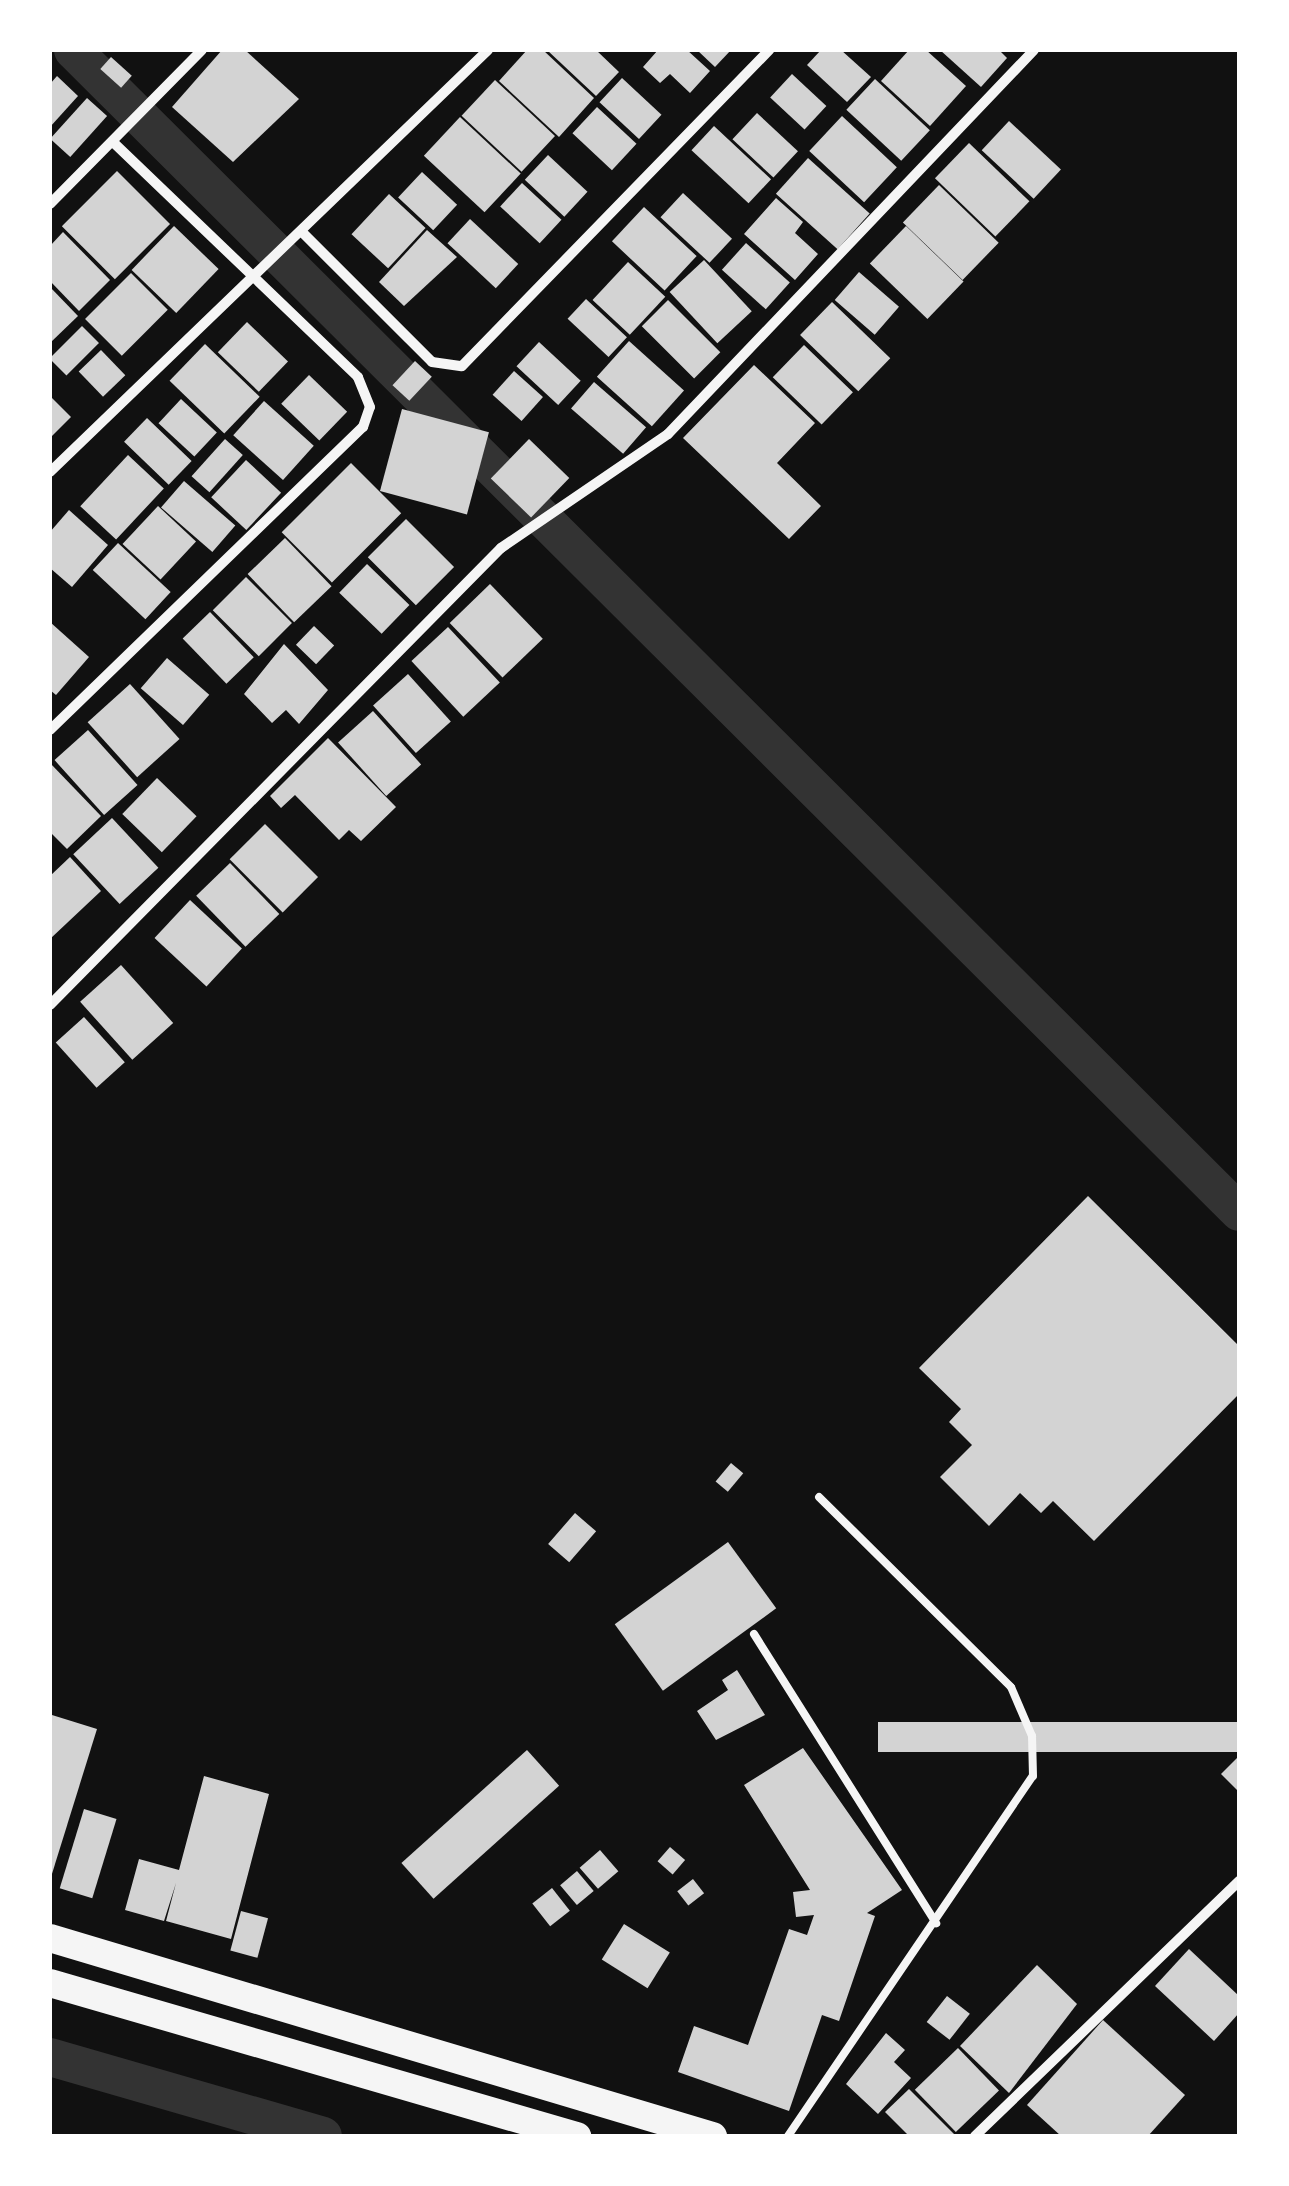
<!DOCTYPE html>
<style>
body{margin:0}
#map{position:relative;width:1289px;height:2186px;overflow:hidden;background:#111;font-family:Figtree,sans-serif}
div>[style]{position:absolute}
.canal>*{height:38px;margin:-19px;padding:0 19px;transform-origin:19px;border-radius:19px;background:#333}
.building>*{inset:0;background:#d3d3d3;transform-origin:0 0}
.service>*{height:8px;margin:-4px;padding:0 4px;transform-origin:4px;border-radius:4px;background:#f5f5f5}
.minor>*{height:10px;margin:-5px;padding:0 5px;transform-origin:5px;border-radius:5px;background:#f5f5f5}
.trunk>*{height:28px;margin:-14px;padding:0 14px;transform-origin:14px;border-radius:14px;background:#f5f5f5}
span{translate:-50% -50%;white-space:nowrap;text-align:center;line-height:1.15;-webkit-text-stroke:9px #fff;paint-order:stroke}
.frame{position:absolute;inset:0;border:52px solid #fff;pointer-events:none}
</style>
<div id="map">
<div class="canal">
<i style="left:73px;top:50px;width:1646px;rotate:44.9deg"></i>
<i style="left:50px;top:2057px;width:284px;rotate:16.1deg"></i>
</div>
<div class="building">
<i style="clip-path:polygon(222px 50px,245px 50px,299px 99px,233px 162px,172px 107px)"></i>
<i style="clip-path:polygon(527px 50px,543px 50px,594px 98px,559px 137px,499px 81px)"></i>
<i style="clip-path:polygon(547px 50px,596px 50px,619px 72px,596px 96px)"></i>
<i style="clip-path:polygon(658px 50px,687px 50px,710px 71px,690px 93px,670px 74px,660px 83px,643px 67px)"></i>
<i style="clip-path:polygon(697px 50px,731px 50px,715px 67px)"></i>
<i style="clip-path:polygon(821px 50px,841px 50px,871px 77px,847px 102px,807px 65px)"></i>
<i style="clip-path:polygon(909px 50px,926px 50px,966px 86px,930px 126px,881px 81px)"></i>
<i style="clip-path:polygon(940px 50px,999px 50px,1007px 58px,981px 87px)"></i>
<i style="left:111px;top:57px;width:28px;height:16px;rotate:42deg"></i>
<i style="left:792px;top:74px;width:47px;height:32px;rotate:43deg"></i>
<i style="clip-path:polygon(57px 76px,78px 96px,50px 127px,50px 84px)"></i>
<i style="left:622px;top:78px;width:54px;height:33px;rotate:43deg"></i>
<i style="left:875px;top:79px;width:75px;height:42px;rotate:43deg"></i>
<i style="left:495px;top:80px;width:82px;height:49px;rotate:43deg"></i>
<i style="left:87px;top:98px;width:27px;height:55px;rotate:42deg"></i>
<i style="left:597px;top:107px;width:54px;height:36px;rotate:43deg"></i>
<i style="left:757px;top:113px;width:56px;height:36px;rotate:43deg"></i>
<i style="left:842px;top:116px;width:75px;height:48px;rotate:43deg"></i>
<i style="left:460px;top:117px;width:83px;height:53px;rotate:43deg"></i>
<i style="left:1009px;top:121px;width:71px;height:40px;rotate:43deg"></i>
<i style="left:714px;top:126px;width:78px;height:33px;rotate:43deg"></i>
<i style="left:969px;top:143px;width:84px;height:49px;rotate:44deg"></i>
<i style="left:548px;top:155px;width:54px;height:34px;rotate:43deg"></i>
<i style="left:808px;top:158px;width:83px;height:48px;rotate:42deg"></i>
<i style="left:117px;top:171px;width:75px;height:78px;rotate:45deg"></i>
<i style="left:422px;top:172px;width:48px;height:35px;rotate:43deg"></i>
<i style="left:522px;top:183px;width:54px;height:32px;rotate:43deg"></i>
<i style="left:939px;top:185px;width:83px;height:52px;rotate:44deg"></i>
<i style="left:683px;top:193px;width:67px;height:33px;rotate:43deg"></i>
<i style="left:389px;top:194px;width:50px;height:55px;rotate:43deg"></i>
<i style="clip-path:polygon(776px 198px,803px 222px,795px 233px,818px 254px,795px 280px,744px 234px)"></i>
<i style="left:644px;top:207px;width:72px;height:47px;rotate:43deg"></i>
<i style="left:470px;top:219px;width:66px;height:33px;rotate:43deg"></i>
<i style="left:174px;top:226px;width:62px;height:61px;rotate:44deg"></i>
<i style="left:906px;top:226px;width:80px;height:52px;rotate:44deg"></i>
<i style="clip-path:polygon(427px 230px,457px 257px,404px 306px,379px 282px)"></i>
<i style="clip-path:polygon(63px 232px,110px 280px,79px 311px,50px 281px,50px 246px)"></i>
<i style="left:746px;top:243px;width:59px;height:36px;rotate:42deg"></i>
<i style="left:704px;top:260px;width:70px;height:47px;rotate:47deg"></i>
<i style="left:628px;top:262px;width:51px;height:52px;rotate:43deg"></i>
<i style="left:859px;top:272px;width:53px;height:37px;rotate:41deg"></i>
<i style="left:131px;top:273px;width:52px;height:65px;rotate:45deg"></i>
<i style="clip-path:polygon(50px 287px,78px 316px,50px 343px)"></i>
<i style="left:586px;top:299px;width:56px;height:27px;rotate:43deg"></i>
<i style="left:668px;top:300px;width:74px;height:37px;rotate:45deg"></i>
<i style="left:832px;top:302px;width:81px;height:46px;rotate:44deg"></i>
<i style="left:247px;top:322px;width:57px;height:42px;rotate:44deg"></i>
<i style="left:82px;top:326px;width:24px;height:46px;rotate:45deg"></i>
<i style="left:629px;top:341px;width:74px;height:48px;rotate:42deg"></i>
<i style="left:539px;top:342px;width:57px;height:33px;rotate:43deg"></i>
<i style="left:205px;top:344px;width:76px;height:51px;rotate:44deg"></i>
<i style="left:804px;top:345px;width:68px;height:45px;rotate:44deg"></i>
<i style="left:101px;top:350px;width:35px;height:31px;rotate:46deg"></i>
<i style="left:415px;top:361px;width:23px;height:33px;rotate:43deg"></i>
<i style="clip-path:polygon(754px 365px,815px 423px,777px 463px,821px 506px,789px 539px,683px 438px)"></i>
<i style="left:514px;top:371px;width:39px;height:32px;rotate:42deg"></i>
<i style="left:309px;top:375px;width:53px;height:40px;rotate:44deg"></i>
<i style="left:594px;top:382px;width:69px;height:35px;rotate:41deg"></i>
<i style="clip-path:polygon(50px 396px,71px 417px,50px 438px)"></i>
<i style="left:181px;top:399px;width:49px;height:33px;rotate:43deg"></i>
<i style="left:264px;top:401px;width:67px;height:46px;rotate:42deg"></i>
<i style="left:402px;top:409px;width:90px;height:85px;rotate:15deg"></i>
<i style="left:147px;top:418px;width:62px;height:33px;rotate:44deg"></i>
<i style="left:225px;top:439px;width:24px;height:50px;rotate:42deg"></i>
<i style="left:529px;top:439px;width:56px;height:55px;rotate:44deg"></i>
<i style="left:128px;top:455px;width:49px;height:70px;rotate:43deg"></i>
<i style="left:246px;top:460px;width:48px;height:51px;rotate:43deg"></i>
<i style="left:351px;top:463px;width:71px;height:98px;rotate:45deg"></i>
<i style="left:184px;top:481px;width:68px;height:35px;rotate:41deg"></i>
<i style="left:158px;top:506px;width:52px;height:52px;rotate:43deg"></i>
<i style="clip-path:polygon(69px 510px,108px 545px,72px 587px,50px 568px,50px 532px)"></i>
<i style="left:406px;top:519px;width:68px;height:54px;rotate:45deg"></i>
<i style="left:285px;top:538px;width:67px;height:52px;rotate:46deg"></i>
<i style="left:118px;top:543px;width:72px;height:37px;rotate:43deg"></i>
<i style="left:367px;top:564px;width:59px;height:40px;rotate:44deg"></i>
<i style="left:246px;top:577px;width:65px;height:47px;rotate:45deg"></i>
<i style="left:490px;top:584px;width:76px;height:56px;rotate:46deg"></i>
<i style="left:210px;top:612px;width:63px;height:38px;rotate:46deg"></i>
<i style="clip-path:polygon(50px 622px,89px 657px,56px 695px,50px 690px)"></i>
<i style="left:314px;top:626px;width:28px;height:26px;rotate:44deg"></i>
<i style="left:448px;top:627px;width:76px;height:50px;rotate:47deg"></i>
<i style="clip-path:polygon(284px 644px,328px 690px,299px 724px,286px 710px,272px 723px,244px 694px)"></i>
<i style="left:167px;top:658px;width:56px;height:40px;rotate:41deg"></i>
<i style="left:408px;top:674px;width:64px;height:47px;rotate:48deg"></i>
<i style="left:130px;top:684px;width:74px;height:57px;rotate:48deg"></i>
<i style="left:373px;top:711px;width:72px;height:47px;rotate:48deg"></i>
<i style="left:88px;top:730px;width:74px;height:45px;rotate:48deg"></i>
<i style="clip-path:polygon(328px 738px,396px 807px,361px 841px,349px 830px,339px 840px,295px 795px,281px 808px,270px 796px)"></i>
<i style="clip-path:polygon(50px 763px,101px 816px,67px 849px,50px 832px)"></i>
<i style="left:157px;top:778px;width:55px;height:50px;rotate:44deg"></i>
<i style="left:112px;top:818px;width:68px;height:53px;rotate:47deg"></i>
<i style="left:265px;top:824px;width:75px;height:50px;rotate:45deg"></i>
<i style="clip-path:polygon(70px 857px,101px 891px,50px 939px,50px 876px)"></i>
<i style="left:230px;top:863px;width:71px;height:47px;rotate:46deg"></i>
<i style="left:190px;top:900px;width:71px;height:52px;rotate:43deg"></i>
<i style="left:121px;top:965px;width:78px;height:55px;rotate:48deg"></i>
<i style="left:84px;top:1017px;width:61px;height:38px;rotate:48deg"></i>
<i style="clip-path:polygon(1088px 1196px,1239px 1346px,1239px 1394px,1094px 1541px,1053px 1501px,1041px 1513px,1020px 1493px,989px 1526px,940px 1477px,972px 1445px,949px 1422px,961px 1409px,919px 1368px)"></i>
<i style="left:731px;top:1463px;width:16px;height:24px;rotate:40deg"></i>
<i style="left:575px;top:1513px;width:28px;height:41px;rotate:41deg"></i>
<i style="left:728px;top:1542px;width:82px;height:140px;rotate:54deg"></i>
<i style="clip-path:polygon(737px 1670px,765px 1715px,716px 1740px,697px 1711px,728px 1690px,722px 1680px)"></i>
<i style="clip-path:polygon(52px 1715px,97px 1729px,51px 1877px,50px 1720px)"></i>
<i style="left:1239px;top:1722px;width:30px;height:361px;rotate:90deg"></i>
<i style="clip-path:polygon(803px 1748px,902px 1890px,867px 1913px,875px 1916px,839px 2021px,822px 2015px,789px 2111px,678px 2072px,694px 2026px,748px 2045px,789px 1929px,807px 1935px,814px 1915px,796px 1917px,793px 1892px,810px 1890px,744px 1785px)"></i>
<i style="left:527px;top:1750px;width:48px;height:169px;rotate:48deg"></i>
<i style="clip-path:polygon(1239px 1756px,1239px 1792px,1221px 1774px)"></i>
<i style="clip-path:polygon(204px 1776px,269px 1794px,231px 1939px,166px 1921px,176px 1883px,164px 1921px,125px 1910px,139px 1859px,179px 1870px)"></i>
<i style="left:84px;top:1809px;width:34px;height:83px;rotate:17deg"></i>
<i style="left:670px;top:1847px;width:20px;height:19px;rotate:41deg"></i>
<i style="left:600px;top:1850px;width:28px;height:27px;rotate:49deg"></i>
<i style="left:577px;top:1871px;width:26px;height:22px;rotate:50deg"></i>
<i style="left:693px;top:1879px;width:18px;height:20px;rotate:52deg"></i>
<i style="left:552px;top:1888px;width:29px;height:25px;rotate:52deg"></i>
<i style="left:241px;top:1911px;width:28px;height:41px;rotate:15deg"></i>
<i style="left:624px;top:1924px;width:54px;height:42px;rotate:32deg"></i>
<i style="clip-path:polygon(1189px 1949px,1239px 1996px,1239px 2013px,1214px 2041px,1155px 1986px)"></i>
<i style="clip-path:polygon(1037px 1965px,1077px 2004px,1009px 2093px,960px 2046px)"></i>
<i style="left:947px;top:1996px;width:29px;height:33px;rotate:38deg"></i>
<i style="clip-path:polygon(1103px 2020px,1185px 2095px,1148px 2136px,1061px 2136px,1027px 2105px)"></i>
<i style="clip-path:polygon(886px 2033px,905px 2050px,894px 2062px,911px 2078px,878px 2114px,846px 2084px)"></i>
<i style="left:958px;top:2048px;width:59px;height:60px;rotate:46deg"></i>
<i style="clip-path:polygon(909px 2089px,956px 2136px,909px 2136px,885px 2112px)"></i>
</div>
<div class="service">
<i style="left:754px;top:1634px;width:342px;rotate:57.8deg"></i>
<i style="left:788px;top:2136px;width:435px;rotate:-55.8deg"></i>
<i style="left:1033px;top:1776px;width:40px;rotate:-91.4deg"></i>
<i style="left:1032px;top:1736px;width:53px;rotate:-113.2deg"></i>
<i style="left:1011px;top:1687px;width:270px;rotate:-135.3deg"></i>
</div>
<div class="minor">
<i style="left:50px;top:204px;width:216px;rotate:-45.4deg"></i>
<i style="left:301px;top:231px;width:185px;rotate:45deg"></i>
<i style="left:432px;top:362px;width:30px;rotate:8deg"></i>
<i style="left:462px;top:366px;width:441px;rotate:-45.8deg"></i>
<i style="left:50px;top:472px;width:608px;rotate:-43.93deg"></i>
<i style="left:50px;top:730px;width:436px;rotate:-44.1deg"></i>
<i style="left:363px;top:427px;width:21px;rotate:-71deg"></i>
<i style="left:370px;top:407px;width:32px;rotate:-112deg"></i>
<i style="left:358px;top:377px;width:339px;rotate:-136.2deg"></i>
<i style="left:50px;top:1005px;width:642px;rotate:-45.38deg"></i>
<i style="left:501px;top:548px;width:202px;rotate:-34.3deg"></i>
<i style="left:668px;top:434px;width:530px;rotate:-46.37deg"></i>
<i style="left:975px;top:2136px;width:367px;rotate:-44deg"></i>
</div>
<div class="trunk">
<i style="left:50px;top:1938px;width:692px;rotate:16.63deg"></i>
<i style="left:50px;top:1983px;width:549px;rotate:16.19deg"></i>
</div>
<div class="frame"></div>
</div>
